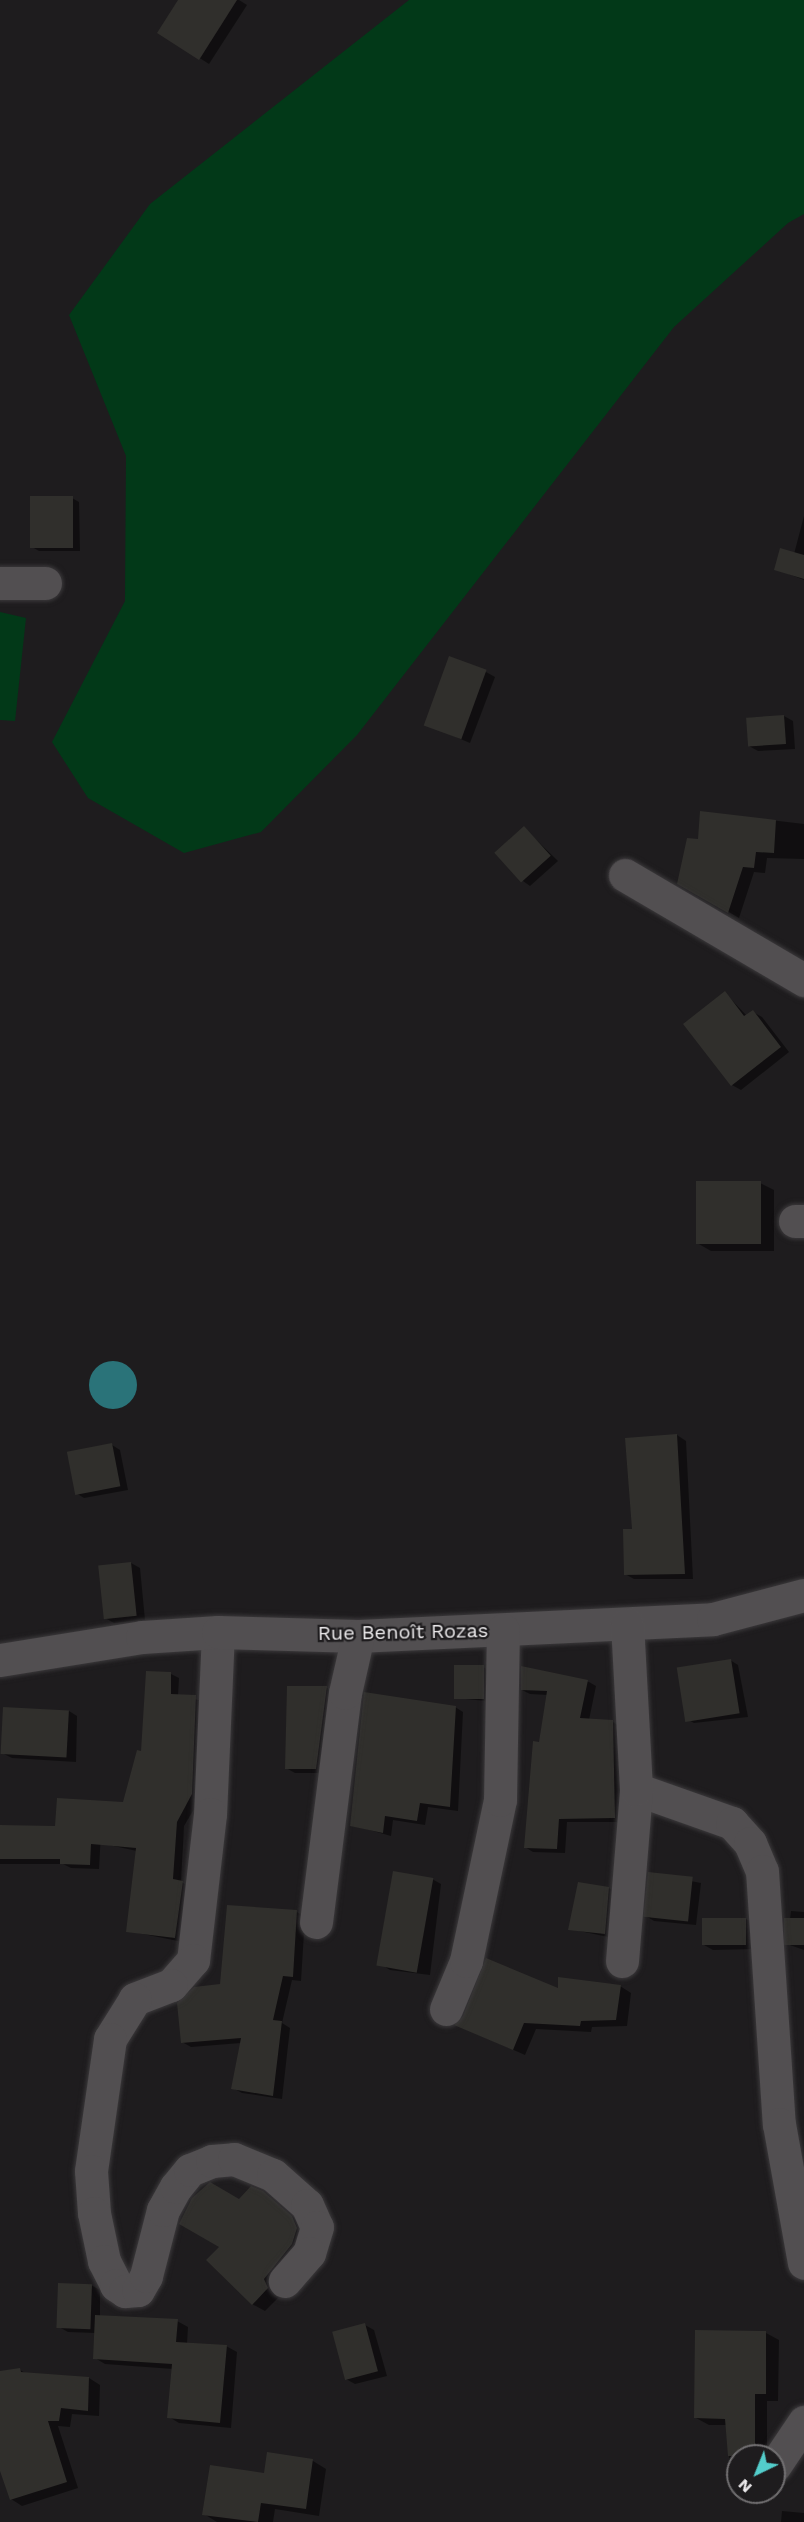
<!DOCTYPE html>
<meta charset="utf-8">
<style>
body{margin:0}
#map{position:relative;width:804px;height:2522px;overflow:hidden;background:#1e1c1e;font-family:"Work Sans",sans-serif}
div>[style]{position:absolute}
.green>*{inset:0;background:#023918}
.water>*{inset:0;background:#2a7379}
.round{border-radius:50%}
.shadow>*{inset:0;background:#0007}
.building>*{inset:0;background:#302f2c;transform-origin:0 0}
.roads{filter:drop-shadow(0 0 2px #3b393b) drop-shadow(0 0 2px #3b393b)}
.minor>*{height:33px;margin:-16.5px;padding:0 16.5px;transform-origin:16.5px;border-radius:16.5px;background:#524f51}
span{translate:-50% -50%;white-space:nowrap;text-align:center;line-height:1.15;-webkit-text-stroke:4.5px #1e1c1e;paint-order:stroke}
.street-label{font-size:20px;color:#eeecee}
.north{position:absolute;left:726px;top:2444px;width:60px;height:60px;box-sizing:border-box;background:#1e1c1e;border:2px solid #716f71;border-radius:50%;rotate:223deg;font-size:16px;font-weight:700;line-height:24px;text-align:center;color:#eeecee}
.north::after{content:'';display:block;margin:auto;width:21px;height:27px;background:#53cdcb;clip-path:polygon(50% 0,100% 100%,50% 72%,0 100%)}
</style>
<div id="map">
<div class="green">
<i style="clip-path:polygon(409px 0,804px 0,804px 214px,788px 223px,674px 327px,357px 735px,261px 832px,184px 853px,88px 798px,52px 742px,125px 601px,126px 456px,69px 315px,150px 204px)"></i>
<i style="clip-path:polygon(0 612px,26px 618px,15px 721px,0 720px)"></i>
</div>
<div class="water">
<i class="round" style="left:89px;top:1361px;width:48px;height:48px"></i>
</div>
<div class="shadow">
<i style="clip-path:polygon(180px 0,239px 0,247px 5px,209px 64px,159px 32px)"></i>
<i style="clip-path:polygon(72px 498px,79px 502px,80px 551px,39px 551px,32px 547px)"></i>
<i style="clip-path:polygon(804px 516px,804px 580px,776px 569px,794px 554px)"></i>
<i style="clip-path:polygon(486px 672px,495px 677px,470px 743px,425px 724px)"></i>
<i style="clip-path:polygon(784px 716px,793px 721px,795px 749px,758px 751px,749px 746px,747px 718px)"></i>
<i style="clip-path:polygon(701px 812px,804px 824px,804px 859px,767px 858px,765px 873px,754px 872px,739px 918px,679px 883px,699px 841px)"></i>
<i style="clip-path:polygon(524px 828px,558px 861px,530px 886px,523px 881px)"></i>
<i style="clip-path:polygon(725px 993px,747px 1016px,753px 1012px,762px 1017px,789px 1052px,741px 1090px,732px 1085px)"></i>
<i style="clip-path:polygon(760px 1183px,774px 1190px,774px 1251px,711px 1251px,697px 1243px)"></i>
<i style="clip-path:polygon(677px 1435px,686px 1441px,693px 1579px,634px 1579px,625px 1574px,633px 1531px)"></i>
<i style="clip-path:polygon(112px 1445px,120px 1450px,128px 1490px,84px 1498px,76px 1493px)"></i>
<i style="clip-path:polygon(131px 1563px,140px 1568px,145px 1620px,114px 1623px,105px 1618px)"></i>
<i style="clip-path:polygon(730px 1660px,738px 1665px,748px 1717px,694px 1723px,685px 1718px)"></i>
<i style="clip-path:polygon(483px 1667px,487px 1669px,487px 1701px,455px 1698px)"></i>
<i style="clip-path:polygon(523px 1668px,589px 1682px,577px 1725px,589px 1682px,596px 1686px,589px 1720px,613px 1722px,621px 1727px,623px 1822px,567px 1822px,565px 1853px,533px 1852px,525px 1847px,548px 1695px,530px 1694px,522px 1690px)"></i>
<i style="clip-path:polygon(171px 1674px,179px 1678px,178px 1696px,204px 1701px,200px 1799px,184px 1826px,181px 1882px,191px 1887px,183px 1942px,128px 1931px,137px 1851px,109px 1845px)"></i>
<i style="clip-path:polygon(288px 1688px,327px 1688px,336px 1693px,325px 1773px,295px 1773px,286px 1768px)"></i>
<i style="clip-path:polygon(455px 1707px,463px 1712px,458px 1811px,428px 1807px,425px 1825px,393px 1820px,391px 1836px,352px 1825px)"></i>
<i style="clip-path:polygon(69px 1711px,77px 1716px,76px 1762px,12px 1758px,4px 1754px)"></i>
<i style="clip-path:polygon(0 1827px,101px 1833px,99px 1869px,71px 1868px,63px 1864px,0 1864px)"></i>
<i style="clip-path:polygon(649px 1873px,701px 1883px,696px 1925px,654px 1921px,646px 1916px)"></i>
<i style="clip-path:polygon(432px 1879px,441px 1884px,430px 1975px,390px 1970px,382px 1965px)"></i>
<i style="clip-path:polygon(609px 1888px,617px 1893px,613px 1938px,570px 1929px)"></i>
<i style="clip-path:polygon(791px 1911px,804px 1912px,804px 1950px,787px 1944px)"></i>
<i style="clip-path:polygon(297px 1912px,305px 1917px,301px 1981px,292px 1980px,282px 2023px,290px 2028px,282px 2099px,242px 2093px,233px 2088px,241px 2043px,191px 2047px,182px 2042px,221px 1986px)"></i>
<i style="clip-path:polygon(746px 1919px,755px 1924px,757px 1949px,713px 1950px,704px 1945px)"></i>
<i style="clip-path:polygon(620px 1986px,631px 1993px,627px 2026px,592px 2027px,591px 2032px,536px 2029px,525px 2055px,456px 2025px,560px 1991px)"></i>
<i style="clip-path:polygon(262px 2193px,304px 2225px,280px 2296px,265px 2311px,252px 2304px,221px 2247px,239px 2200px)"></i>
<i style="clip-path:polygon(91px 2285px,100px 2290px,100px 2317px,177px 2321px,188px 2327px,187px 2344px,226px 2346px,237px 2352px,231px 2428px,179px 2423px,169px 2417px,173px 2369px,105px 2364px,95px 2358px,95px 2333px,68px 2332px,59px 2327px)"></i>
<i style="clip-path:polygon(365px 2325px,374px 2330px,387px 2376px,355px 2384px,346px 2379px)"></i>
<i style="clip-path:polygon(766px 2333px,779px 2340px,778px 2401px,767px 2401px,767px 2456px,738px 2456px,738px 2475px,730px 2470px,727px 2425px,709px 2425px,696px 2418px)"></i>
<i style="clip-path:polygon(20px 2370px,27px 2374px,89px 2378px,100px 2385px,99px 2416px,72px 2414px,70px 2427px,58px 2426px,78px 2488px,22px 2506px,11px 2499px,0 2467px,0 2373px)"></i>
<i style="clip-path:polygon(268px 2454px,313px 2461px,326px 2469px,319px 2516px,275px 2509px,273px 2522px,217px 2522px,204px 2514px,265px 2475px)"></i>
<i style="clip-path:polygon(782px 2511px,804px 2513px,804px 2522px,781px 2522px)"></i>
</div>
<div class="building">
<i style="clip-path:polygon(178px 0,237px 0,199px 60px,157px 33px)"></i>
<i style="left:73px;top:496px;width:52px;height:43px;rotate:90deg"></i>
<i style="clip-path:polygon(780px 548px,804px 555px,804px 579px,774px 570px)"></i>
<i style="left:449px;top:656px;width:40px;height:74px;rotate:20deg"></i>
<i style="left:784px;top:715px;width:29px;height:38px;rotate:86deg"></i>
<i style="clip-path:polygon(700px 811px,776px 820px,774px 853px,756px 852px,754px 868px,743px 867px,728px 913px,677px 884px,687px 838px,698px 839px)"></i>
<i style="left:524px;top:826px;width:40px;height:40px;rotate:48deg"></i>
<i style="clip-path:polygon(725px 991px,744px 1016px,753px 1010px,781px 1047px,731px 1086px,683px 1024px)"></i>
<i style="left:696px;top:1181px;width:65px;height:63px"></i>
<i style="clip-path:polygon(677px 1434px,685px 1574px,624px 1575px,623px 1529px,632px 1529px,625px 1438px)"></i>
<i style="left:112px;top:1443px;width:44px;height:46px;rotate:79deg"></i>
<i style="left:131px;top:1562px;width:54px;height:33px;rotate:84deg"></i>
<i style="left:731px;top:1659px;width:55px;height:55px;rotate:81deg"></i>
<i style="left:454px;top:1665px;width:30px;height:34px"></i>
<i style="clip-path:polygon(521px 1666px,588px 1680px,580px 1718px,613px 1720px,615px 1818px,559px 1819px,557px 1849px,524px 1848px,533px 1741px,539px 1742px,547px 1691px,521px 1690px)"></i>
<i style="clip-path:polygon(146px 1671px,171px 1672px,171px 1694px,196px 1695px,192px 1794px,177px 1822px,173px 1879px,183px 1881px,175px 1938px,126px 1932px,136px 1848px,91px 1844px,90px 1865px,60px 1864px,60px 1859px,0 1859px,0 1825px,55px 1826px,57px 1798px,123px 1802px,137px 1750px,141px 1751px)"></i>
<i style="clip-path:polygon(287px 1686px,327px 1686px,316px 1769px,285px 1769px)"></i>
<i style="clip-path:polygon(364px 1692px,456px 1706px,450px 1807px,420px 1803px,417px 1821px,385px 1816px,383px 1833px,350px 1826px)"></i>
<i style="left:3px;top:1707px;width:66px;height:47px;rotate:3deg"></i>
<i style="left:393px;top:1871px;width:41px;height:96px;rotate:10deg"></i>
<i style="left:648px;top:1872px;width:45px;height:45px;rotate:6deg"></i>
<i style="clip-path:polygon(578px 1882px,609px 1887px,605px 1934px,568px 1930px)"></i>
<i style="clip-path:polygon(227px 1905px,297px 1910px,293px 1977px,283px 1976px,273px 2020px,282px 2021px,273px 2096px,231px 2089px,241px 2038px,181px 2043px,177px 2003px,194px 1987px,220px 1984px)"></i>
<i style="left:702px;top:1918px;width:44px;height:27px"></i>
<i style="left:784px;top:1918px;width:20px;height:27px"></i>
<i style="clip-path:polygon(486px 1958px,558px 1988px,558px 1977px,621px 1985px,616px 2020px,581px 2021px,580px 2026px,524px 2023px,513px 2050px,454px 2025px,463px 2016px)"></i>
<i style="clip-path:polygon(210px 2182px,239px 2199px,251px 2186px,263px 2191px,292px 2216px,297px 2228px,292px 2244px,264px 2279px,268px 2288px,252px 2305px,206px 2260px,219px 2247px,179px 2224px,192px 2198px)"></i>
<i style="left:58px;top:2283px;width:34px;height:45px;rotate:2deg"></i>
<i style="clip-path:polygon(95px 2315px,178px 2319px,176px 2342px,227px 2345px,220px 2423px,167px 2418px,172px 2364px,93px 2359px)"></i>
<i style="left:365px;top:2323px;width:50px;height:34px;rotate:75deg"></i>
<i style="clip-path:polygon(695px 2330px,766px 2331px,766px 2394px,755px 2394px,755px 2456px,728px 2456px,725px 2419px,694px 2418px)"></i>
<i style="clip-path:polygon(20px 2368px,21px 2372px,89px 2377px,88px 2411px,61px 2408px,59px 2421px,48px 2421px,67px 2482px,10px 2500px,0 2471px,0 2371px)"></i>
<i style="clip-path:polygon(267px 2452px,313px 2459px,306px 2509px,261px 2503px,258px 2522px,202px 2515px,210px 2465px,264px 2473px)"></i>
</div>
<div class="roads">
<div class="minor">
<i style="left:0;top:583px;width:45px"></i>
<i style="left:625px;top:875px;width:208px;rotate:30.4deg"></i>
<i style="left:795px;top:1221px;width:9px"></i>
<i style="left:218px;top:1632px;width:182px;rotate:92.5deg"></i>
<i style="left:210px;top:1814px;width:147px;rotate:96.6deg"></i>
<i style="left:193px;top:1960px;width:33px;rotate:131deg"></i>
<i style="left:171px;top:1985px;width:39px;rotate:159deg"></i>
<i style="left:135px;top:1999px;width:47px;rotate:122deg"></i>
<i style="left:110px;top:2039px;width:133px;rotate:98.2deg"></i>
<i style="left:91px;top:2171px;width:42px;rotate:85.9deg"></i>
<i style="left:94px;top:2213px;width:49px;rotate:78.2deg"></i>
<i style="left:104px;top:2261px;width:27px;rotate:63deg"></i>
<i style="left:116px;top:2285px;width:11px;rotate:34deg"></i>
<i style="left:125px;top:2291px;width:13px;rotate:-4deg"></i>
<i style="left:138px;top:2290px;width:16px;rotate:-60deg"></i>
<i style="left:146px;top:2276px;width:68px;rotate:-75.6deg"></i>
<i style="left:163px;top:2210px;width:26px;rotate:-61deg"></i>
<i style="left:176px;top:2187px;width:22px;rotate:-51deg"></i>
<i style="left:190px;top:2170px;width:24px;rotate:-22deg"></i>
<i style="left:212px;top:2161px;width:22px;rotate:-5deg"></i>
<i style="left:234px;top:2159px;width:42px;rotate:22.3deg"></i>
<i style="left:273px;top:2175px;width:45px;rotate:41.4deg"></i>
<i style="left:307px;top:2205px;width:24px;rotate:66deg"></i>
<i style="left:317px;top:2227px;width:27px;rotate:107deg"></i>
<i style="left:309px;top:2253px;width:37px;rotate:131deg"></i>
<i style="left:0;top:1660px;width:144px;rotate:-9.2deg"></i>
<i style="left:142px;top:1637px;width:76px;rotate:-3.8deg"></i>
<i style="left:218px;top:1632px;width:140px;rotate:1.6deg"></i>
<i style="left:358px;top:1636px;width:355px;rotate:-2.7deg"></i>
<i style="left:713px;top:1619px;width:94px;rotate:-14.8deg"></i>
<i style="left:636px;top:1789px;width:102px;rotate:19.5deg"></i>
<i style="left:732px;top:1823px;width:27px;rotate:48deg"></i>
<i style="left:750px;top:1843px;width:30px;rotate:67deg"></i>
<i style="left:762px;top:1871px;width:254px;rotate:86.2deg"></i>
<i style="left:779px;top:2124px;width:141px;rotate:79.8deg"></i>
<i style="left:316px;top:1922px;width:231px;rotate:-82.8deg"></i>
<i style="left:345px;top:1693px;width:58px;rotate:-77.2deg"></i>
<i style="left:622px;top:1961px;width:173px;rotate:-85.3deg"></i>
<i style="left:636px;top:1789px;width:165px;rotate:-93.1deg"></i>
<i style="left:446px;top:2009px;width:52px;rotate:-67.4deg"></i>
<i style="left:466px;top:1961px;width:165px;rotate:-78.1deg"></i>
<i style="left:500px;top:1800px;width:170px;rotate:-89deg"></i>
<i style="left:775px;top:2465px;width:52px;rotate:-56deg"></i>
</div>
</div>
<div class="street-label">
<span style="left:403px;top:1632px;rotate:-1deg">Rue Benoît Rozas</span>
</div>
<div class="north">N</div>
</div>
